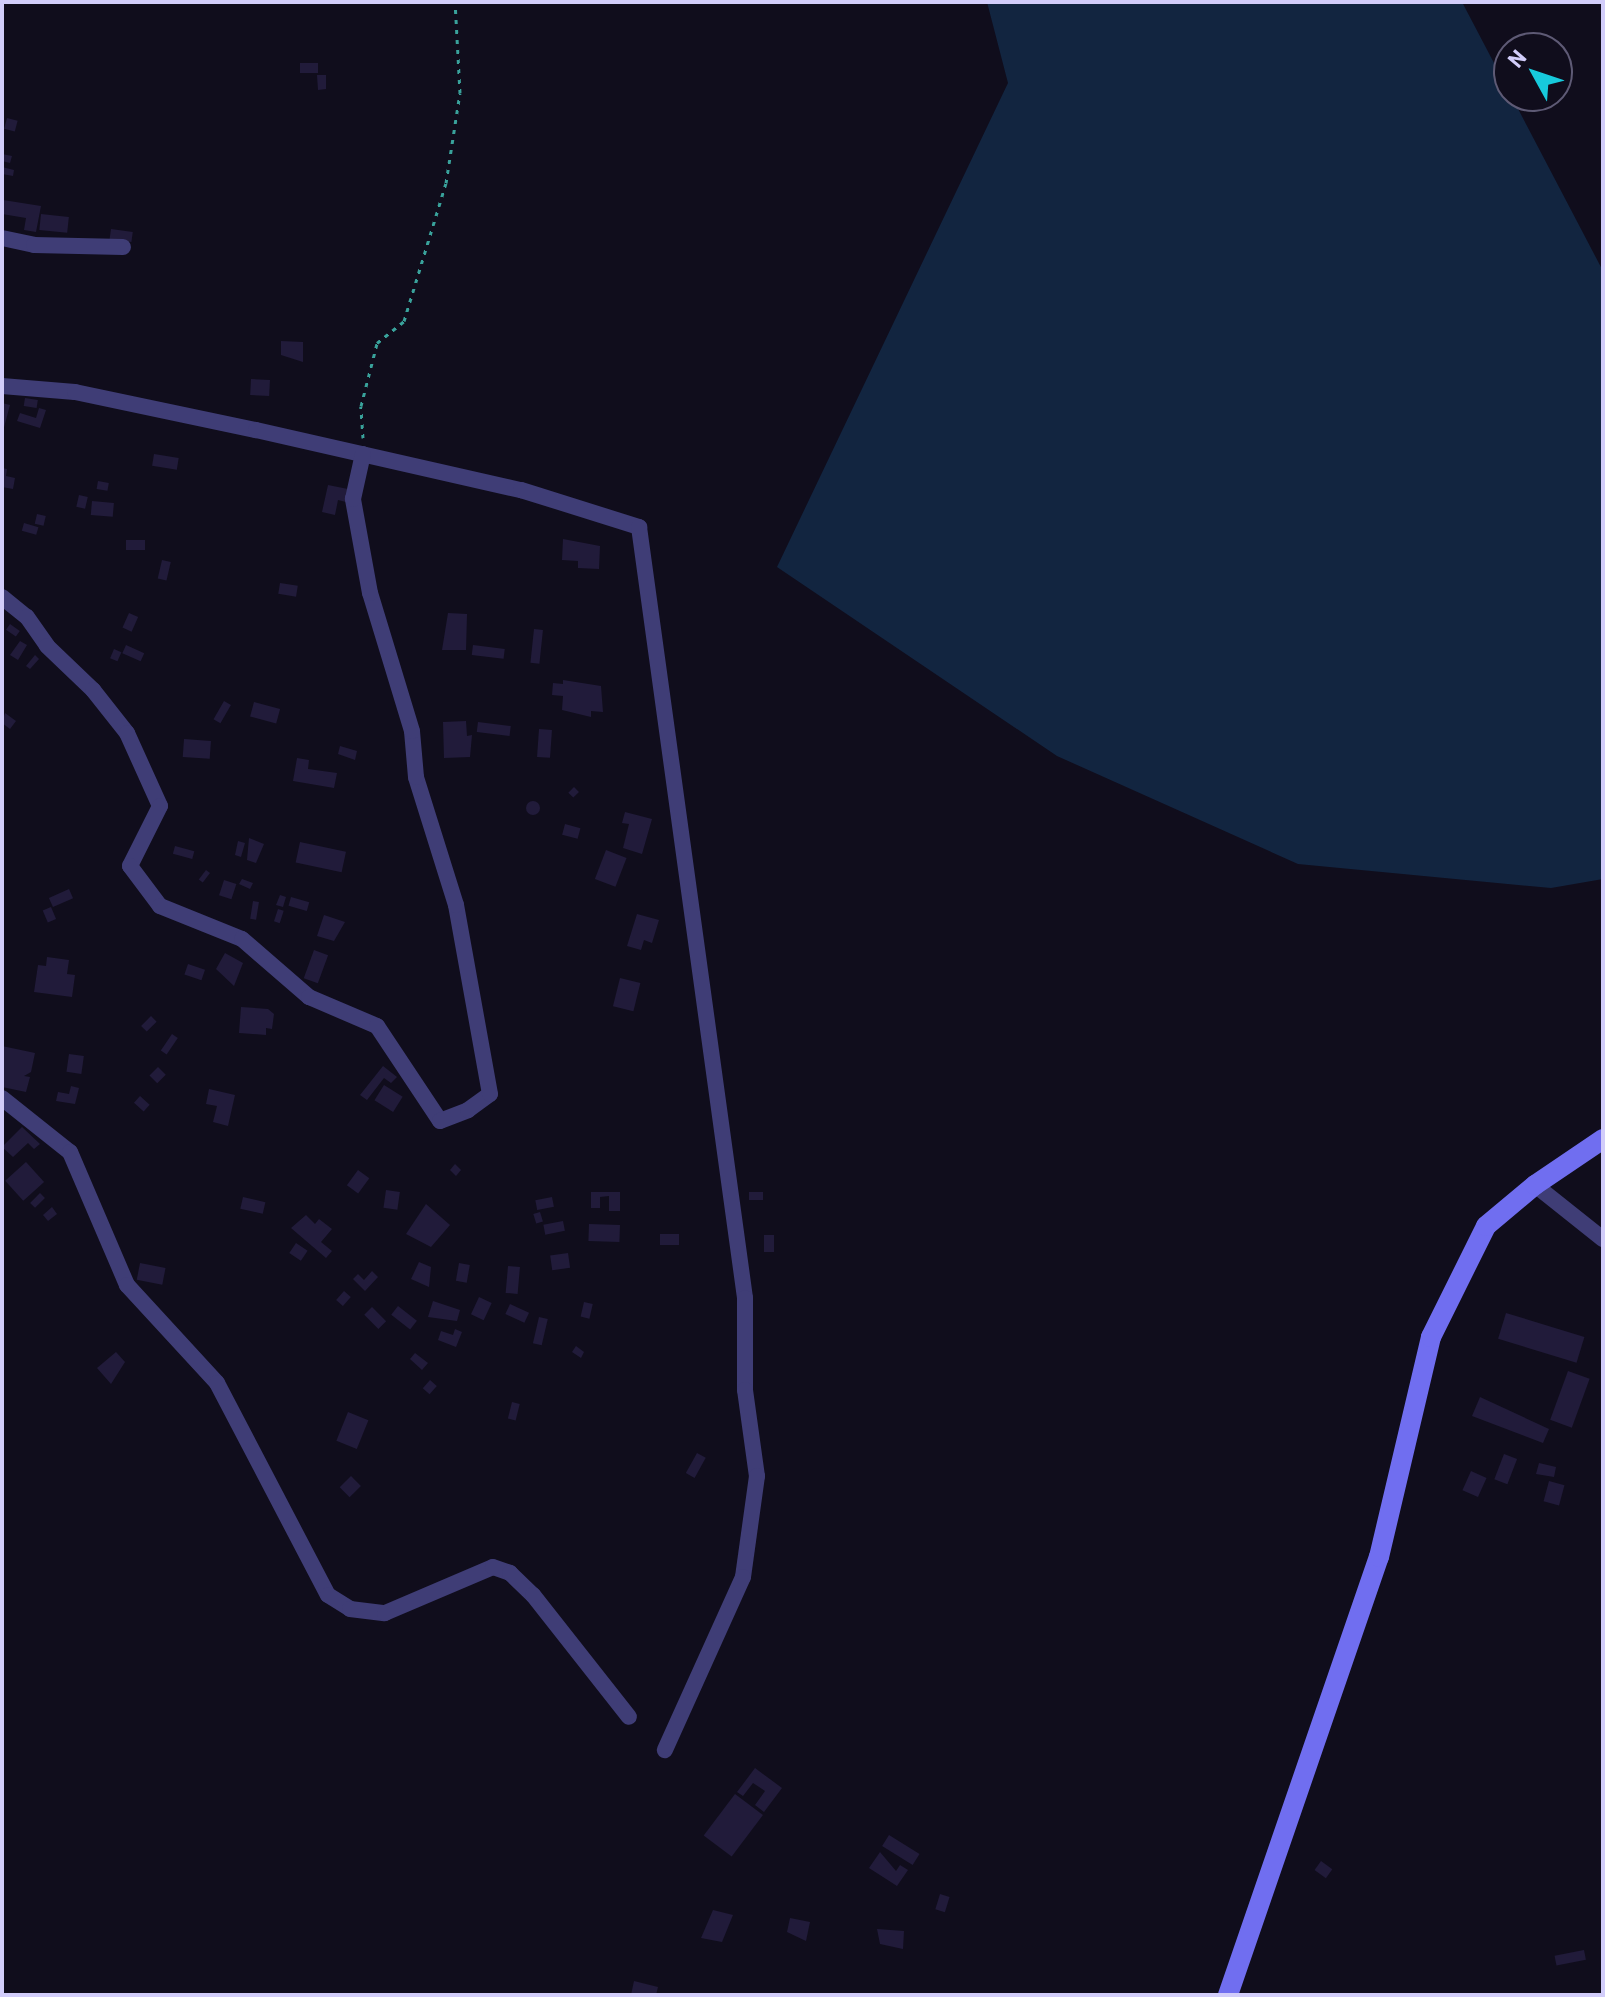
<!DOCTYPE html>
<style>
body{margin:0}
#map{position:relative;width:1605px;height:1997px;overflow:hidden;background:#100d1c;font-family:Barlow,sans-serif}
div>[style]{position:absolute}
.water>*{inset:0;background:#122540}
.building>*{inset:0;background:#211b3a;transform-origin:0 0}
.round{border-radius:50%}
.path>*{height:3px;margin-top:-1.5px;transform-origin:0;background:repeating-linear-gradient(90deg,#39a29b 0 4px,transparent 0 10px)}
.street>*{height:16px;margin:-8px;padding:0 8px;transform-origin:8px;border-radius:8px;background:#3f3d76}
.secondary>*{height:20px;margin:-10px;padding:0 10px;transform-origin:10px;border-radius:10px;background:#706ef0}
span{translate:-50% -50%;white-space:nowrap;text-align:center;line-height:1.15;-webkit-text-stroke:8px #100d1c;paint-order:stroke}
.frame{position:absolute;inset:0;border:4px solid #d2cdfa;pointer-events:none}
.north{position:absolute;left:1493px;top:32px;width:80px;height:80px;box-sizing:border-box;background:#100d1c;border:2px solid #5e5a75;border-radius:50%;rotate:310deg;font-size:22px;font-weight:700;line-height:32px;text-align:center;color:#d2cdfa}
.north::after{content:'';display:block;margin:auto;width:28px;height:36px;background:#17cadc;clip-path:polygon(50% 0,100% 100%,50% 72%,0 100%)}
</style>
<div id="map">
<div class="water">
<i style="clip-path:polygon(987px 2px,1462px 2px,1603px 271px,1603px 879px,1551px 888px,1298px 864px,1057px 756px,777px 567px,1008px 83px)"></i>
</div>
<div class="building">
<i style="left:318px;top:63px;width:10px;height:18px;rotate:90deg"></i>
<i style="clip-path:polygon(317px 75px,326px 75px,326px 89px,318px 90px)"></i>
<i style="left:7px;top:118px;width:11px;height:11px;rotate:15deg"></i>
<i style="clip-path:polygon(2px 154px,12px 156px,10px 163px,2px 161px)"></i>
<i style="clip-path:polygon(2px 167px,14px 170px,13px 176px,2px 174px)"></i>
<i style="clip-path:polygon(3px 200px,41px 206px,36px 232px,24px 230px,26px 218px,2px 214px)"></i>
<i style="left:41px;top:214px;width:28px;height:16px;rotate:6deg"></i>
<i style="left:111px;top:229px;width:22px;height:10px;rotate:8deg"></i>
<i style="clip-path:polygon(281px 341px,303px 342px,303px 362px,281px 355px)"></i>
<i style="left:251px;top:379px;width:19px;height:16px;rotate:3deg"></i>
<i style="left:25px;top:398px;width:13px;height:8px;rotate:9deg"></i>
<i style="clip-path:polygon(2px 403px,10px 405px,3px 431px,2px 431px)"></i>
<i style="clip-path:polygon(39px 408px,46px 410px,40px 428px,17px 421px,20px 413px,36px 418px)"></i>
<i style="left:154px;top:454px;width:25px;height:12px;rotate:9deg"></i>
<i style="clip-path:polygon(2px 468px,7px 469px,6px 476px,15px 478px,13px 489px,2px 487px)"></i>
<i style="left:98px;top:481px;width:11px;height:8px;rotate:10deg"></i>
<i style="clip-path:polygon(328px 485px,348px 489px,346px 502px,338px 500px,335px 515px,322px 512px)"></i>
<i style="left:79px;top:495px;width:9px;height:12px;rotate:13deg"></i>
<i style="left:92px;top:501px;width:22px;height:14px;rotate:5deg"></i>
<i style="left:37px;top:514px;width:9px;height:10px;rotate:13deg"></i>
<i style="left:24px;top:523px;width:15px;height:8px;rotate:16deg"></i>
<i style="clip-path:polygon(563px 539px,600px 546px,599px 569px,578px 568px,578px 561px,562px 560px)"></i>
<i style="left:126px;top:540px;width:19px;height:10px"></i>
<i style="left:162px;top:560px;width:9px;height:19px;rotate:13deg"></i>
<i style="left:280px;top:583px;width:18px;height:11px;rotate:9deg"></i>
<i style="left:129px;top:613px;width:10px;height:16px;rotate:24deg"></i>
<i style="clip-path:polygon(448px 613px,467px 614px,466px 650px,442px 650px)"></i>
<i style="left:10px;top:624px;width:12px;height:7px;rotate:35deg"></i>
<i style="left:534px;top:629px;width:9px;height:34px;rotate:6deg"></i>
<i style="clip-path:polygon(20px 641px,27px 645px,18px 660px,10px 655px)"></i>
<i style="left:126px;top:645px;width:20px;height:9px;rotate:24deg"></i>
<i style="left:473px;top:645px;width:32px;height:10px;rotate:7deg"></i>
<i style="left:114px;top:649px;width:8px;height:10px;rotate:23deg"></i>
<i style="clip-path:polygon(35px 655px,39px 659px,30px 669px,26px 666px)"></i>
<i style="clip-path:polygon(563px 680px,601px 686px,603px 712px,591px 711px,591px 717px,562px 710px,563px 696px,552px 695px,553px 683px,563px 684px)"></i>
<i style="left:224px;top:701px;width:8px;height:21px;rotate:30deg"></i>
<i style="left:254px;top:702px;width:27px;height:15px;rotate:15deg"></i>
<i style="clip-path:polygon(5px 713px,16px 721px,10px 729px,2px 723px)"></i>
<i style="clip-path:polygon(466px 721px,467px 736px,472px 735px,470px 757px,444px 758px,443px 722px)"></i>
<i style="left:478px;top:722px;width:33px;height:10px;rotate:7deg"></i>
<i style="left:539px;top:729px;width:13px;height:28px;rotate:4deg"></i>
<i style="left:184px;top:739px;width:27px;height:18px;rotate:4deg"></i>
<i style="clip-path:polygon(340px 746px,357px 751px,355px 760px,338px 754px)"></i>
<i style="clip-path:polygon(297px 758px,309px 760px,308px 769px,337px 773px,334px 788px,293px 781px)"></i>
<i style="left:574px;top:787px;width:7px;height:8px;rotate:45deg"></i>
<i class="round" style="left:526px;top:801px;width:14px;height:14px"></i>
<i style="clip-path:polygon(625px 812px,652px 819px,642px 854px,623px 848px,629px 824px,622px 823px)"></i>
<i style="left:565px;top:824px;width:16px;height:11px;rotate:15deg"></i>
<i style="clip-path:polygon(249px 838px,264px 844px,256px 863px,247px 860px)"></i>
<i style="clip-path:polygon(238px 841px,245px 843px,241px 857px,235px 855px)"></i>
<i style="left:300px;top:842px;width:47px;height:21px;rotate:12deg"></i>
<i style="left:175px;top:846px;width:20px;height:8px;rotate:15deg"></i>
<i style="left:606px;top:850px;width:22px;height:31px;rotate:21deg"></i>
<i style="left:206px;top:870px;width:5px;height:12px;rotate:37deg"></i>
<i style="clip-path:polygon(242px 879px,253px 883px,250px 889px,239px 884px)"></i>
<i style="left:224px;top:880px;width:13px;height:16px;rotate:18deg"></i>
<i style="left:69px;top:889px;width:10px;height:22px;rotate:66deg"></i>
<i style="clip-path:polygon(280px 895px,286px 897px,283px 907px,276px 905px)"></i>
<i style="left:291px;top:897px;width:19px;height:9px;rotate:16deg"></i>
<i style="left:253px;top:901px;width:6px;height:18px;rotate:9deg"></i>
<i style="left:51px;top:907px;width:13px;height:9px;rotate:67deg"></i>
<i style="left:278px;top:909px;width:6px;height:13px;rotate:18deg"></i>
<i style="clip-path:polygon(637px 914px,659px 920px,652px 943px,644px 940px,641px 950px,627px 946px)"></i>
<i style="clip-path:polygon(324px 915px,345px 922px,334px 941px,317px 936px)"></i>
<i style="left:314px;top:950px;width:15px;height:30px;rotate:20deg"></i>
<i style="clip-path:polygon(225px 953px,243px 963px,234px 986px,216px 969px)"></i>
<i style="clip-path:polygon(47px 957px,69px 960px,67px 974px,75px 975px,72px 997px,34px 992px,38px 965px,46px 966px)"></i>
<i style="left:188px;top:964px;width:18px;height:11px;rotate:19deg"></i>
<i style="left:620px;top:978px;width:21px;height:29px;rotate:14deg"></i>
<i style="clip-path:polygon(241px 1007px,268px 1009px,274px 1014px,272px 1029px,266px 1028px,266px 1035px,239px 1033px)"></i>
<i style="left:151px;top:1016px;width:8px;height:14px;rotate:45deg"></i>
<i style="left:172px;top:1034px;width:7px;height:20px;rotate:34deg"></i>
<i style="clip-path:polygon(2px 1046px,35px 1053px,31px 1072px,24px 1076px,30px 1077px,26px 1092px,2px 1087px)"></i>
<i style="left:69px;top:1054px;width:15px;height:18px;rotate:8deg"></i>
<i style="clip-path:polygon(383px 1066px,397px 1077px,391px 1083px,384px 1078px,367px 1100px,360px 1095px)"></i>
<i style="left:158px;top:1067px;width:11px;height:12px;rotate:45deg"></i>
<i style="left:384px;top:1085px;width:22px;height:18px;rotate:32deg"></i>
<i style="clip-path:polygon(71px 1086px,79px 1088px,75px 1104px,56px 1101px,58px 1092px,69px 1094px)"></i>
<i style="clip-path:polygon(209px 1089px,235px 1095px,228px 1126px,213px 1122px,217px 1106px,206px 1104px)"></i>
<i style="left:140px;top:1096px;width:13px;height:9px;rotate:42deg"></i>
<i style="clip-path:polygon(22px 1127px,40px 1144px,34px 1149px,28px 1143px,13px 1157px,2px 1147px)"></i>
<i style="left:26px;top:1162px;width:27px;height:28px;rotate:48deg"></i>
<i style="clip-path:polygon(455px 1164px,461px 1170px,456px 1176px,450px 1170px)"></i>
<i style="left:358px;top:1170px;width:14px;height:19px;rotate:36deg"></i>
<i style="left:386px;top:1190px;width:14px;height:18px;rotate:8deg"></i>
<i style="clip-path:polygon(591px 1192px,620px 1192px,620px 1211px,609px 1211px,609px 1196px,600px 1197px,600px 1208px,591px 1208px)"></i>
<i style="left:749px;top:1192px;width:14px;height:8px"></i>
<i style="left:40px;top:1193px;width:7px;height:14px;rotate:45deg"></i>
<i style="left:243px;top:1197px;width:23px;height:12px;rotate:13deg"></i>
<i style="left:552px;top:1197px;width:10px;height:17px;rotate:79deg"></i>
<i style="clip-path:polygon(426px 1204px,450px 1225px,431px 1247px,406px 1234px)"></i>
<i style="clip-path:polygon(52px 1207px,57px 1214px,48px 1221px,43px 1215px)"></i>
<i style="left:540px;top:1212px;width:10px;height:7px;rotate:73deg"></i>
<i style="clip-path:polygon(306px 1215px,315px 1224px,319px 1219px,332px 1229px,321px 1242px,332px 1251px,326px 1258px,291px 1228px)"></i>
<i style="left:563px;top:1221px;width:10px;height:20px;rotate:79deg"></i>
<i style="left:589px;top:1224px;width:31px;height:17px;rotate:2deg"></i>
<i style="left:660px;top:1234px;width:19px;height:11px"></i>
<i style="left:764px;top:1235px;width:10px;height:17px"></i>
<i style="left:296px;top:1243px;width:14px;height:12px;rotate:34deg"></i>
<i style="left:568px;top:1253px;width:15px;height:18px;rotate:82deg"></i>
<i style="clip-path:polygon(419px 1262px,431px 1267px,429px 1287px,411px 1279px)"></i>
<i style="left:140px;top:1263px;width:26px;height:17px;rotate:11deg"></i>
<i style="left:459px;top:1263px;width:11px;height:18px;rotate:10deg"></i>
<i style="left:508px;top:1266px;width:12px;height:27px;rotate:5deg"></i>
<i style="clip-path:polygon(372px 1271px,378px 1277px,365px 1291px,353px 1279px,358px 1274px,364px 1280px)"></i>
<i style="left:344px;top:1291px;width:9px;height:12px;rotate:41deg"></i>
<i style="left:479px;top:1297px;width:14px;height:19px;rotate:25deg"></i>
<i style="clip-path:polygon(433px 1301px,460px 1310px,457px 1321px,428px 1317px)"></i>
<i style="left:584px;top:1302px;width:9px;height:15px;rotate:13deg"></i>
<i style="left:510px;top:1304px;width:21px;height:11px;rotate:25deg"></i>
<i style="left:398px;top:1306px;width:24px;height:11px;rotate:38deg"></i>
<i style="left:372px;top:1307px;width:20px;height:11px;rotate:45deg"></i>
<i style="left:1506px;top:1313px;width:82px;height:27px;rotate:17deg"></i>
<i style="left:539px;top:1317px;width:9px;height:27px;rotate:13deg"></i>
<i style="clip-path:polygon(455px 1329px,462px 1332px,456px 1347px,438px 1340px,441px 1331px,453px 1335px)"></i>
<i style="clip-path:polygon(576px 1346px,584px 1352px,581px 1358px,572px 1352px)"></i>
<i style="clip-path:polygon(116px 1352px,125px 1362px,111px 1384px,97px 1368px)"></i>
<i style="clip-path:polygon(415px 1353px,428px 1363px,422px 1370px,410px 1359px)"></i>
<i style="left:1568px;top:1371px;width:23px;height:52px;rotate:20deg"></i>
<i style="left:430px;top:1380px;width:9px;height:11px;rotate:41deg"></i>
<i style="clip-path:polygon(1480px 1397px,1549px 1429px,1543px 1443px,1472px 1416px)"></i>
<i style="left:512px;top:1402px;width:8px;height:17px;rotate:14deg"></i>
<i style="left:348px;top:1412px;width:22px;height:31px;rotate:22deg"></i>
<i style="left:697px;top:1453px;width:10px;height:23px;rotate:29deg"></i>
<i style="left:1504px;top:1454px;width:14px;height:27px;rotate:21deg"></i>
<i style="clip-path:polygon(1539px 1463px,1556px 1467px,1554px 1477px,1536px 1474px)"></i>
<i style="left:1471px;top:1471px;width:17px;height:21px;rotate:24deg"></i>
<i style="left:351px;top:1476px;width:14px;height:16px;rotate:45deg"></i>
<i style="left:1549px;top:1481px;width:16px;height:21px;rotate:15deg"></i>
<i style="clip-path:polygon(755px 1768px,782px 1788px,764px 1812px,755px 1805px,765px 1791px,753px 1783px,743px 1796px,737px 1792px)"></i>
<i style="left:735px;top:1794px;width:35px;height:52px;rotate:37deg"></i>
<i style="left:889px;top:1835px;width:36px;height:13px;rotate:32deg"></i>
<i style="clip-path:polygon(880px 1852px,896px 1871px,900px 1865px,908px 1870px,897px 1886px,869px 1868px)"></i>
<i style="left:1321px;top:1861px;width:14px;height:11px;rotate:36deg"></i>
<i style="left:940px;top:1894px;width:10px;height:16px;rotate:17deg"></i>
<i style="clip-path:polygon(713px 1910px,733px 1915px,722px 1942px,701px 1938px)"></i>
<i style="clip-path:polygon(790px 1918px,810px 1922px,806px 1941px,787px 1932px)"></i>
<i style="clip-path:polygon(877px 1929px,904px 1931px,903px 1949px,880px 1944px)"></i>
<i style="left:1584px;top:1950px;width:10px;height:30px;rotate:79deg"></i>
<i style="clip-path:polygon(634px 1981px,658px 1987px,656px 1995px,631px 1995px)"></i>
</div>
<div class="path">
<i style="left:363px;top:438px;width:32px;rotate:-94deg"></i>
<i style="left:361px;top:406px;width:65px;rotate:-75.7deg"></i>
<i style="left:377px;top:343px;width:35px;rotate:-39deg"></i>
<i style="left:404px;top:321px;width:144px;rotate:-73.1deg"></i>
<i style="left:446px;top:183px;width:91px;rotate:-81.2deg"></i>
<i style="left:460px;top:93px;width:91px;rotate:-93.1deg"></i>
</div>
<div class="street">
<i style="left:2px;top:238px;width:33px;rotate:12deg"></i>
<i style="left:34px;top:245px;width:89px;rotate:1.3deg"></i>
<i style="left:2px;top:386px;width:73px;rotate:4.7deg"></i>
<i style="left:75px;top:392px;width:185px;rotate:11.9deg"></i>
<i style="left:256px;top:430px;width:272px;rotate:12.8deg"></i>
<i style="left:521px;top:490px;width:124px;rotate:17.4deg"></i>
<i style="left:639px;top:527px;width:778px;rotate:82.17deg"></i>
<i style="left:745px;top:1298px;width:92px;rotate:90deg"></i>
<i style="left:745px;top:1390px;width:87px;rotate:82.1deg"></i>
<i style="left:757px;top:1476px;width:102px;rotate:97.9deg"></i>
<i style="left:743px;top:1577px;width:190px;rotate:114.3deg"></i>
<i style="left:2px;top:597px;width:32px;rotate:39deg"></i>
<i style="left:27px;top:617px;width:35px;rotate:55deg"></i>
<i style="left:47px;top:646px;width:64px;rotate:43.7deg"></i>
<i style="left:93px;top:690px;width:55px;rotate:51.7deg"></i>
<i style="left:127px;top:733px;width:80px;rotate:65.7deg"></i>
<i style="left:160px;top:806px;width:67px;rotate:116.6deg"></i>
<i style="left:130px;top:866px;width:50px;rotate:53.1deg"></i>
<i style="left:160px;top:906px;width:88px;rotate:21.9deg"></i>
<i style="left:242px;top:939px;width:89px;rotate:40.9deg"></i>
<i style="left:309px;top:997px;width:74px;rotate:23.1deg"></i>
<i style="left:377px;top:1026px;width:114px;rotate:56.4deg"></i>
<i style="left:440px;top:1121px;width:30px;rotate:-21deg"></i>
<i style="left:468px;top:1110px;width:27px;rotate:-36deg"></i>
<i style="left:490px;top:1094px;width:192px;rotate:-100.2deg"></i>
<i style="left:456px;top:905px;width:134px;rotate:-107.4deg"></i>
<i style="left:416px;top:777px;width:46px;rotate:-95deg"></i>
<i style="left:412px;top:731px;width:144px;rotate:-106.9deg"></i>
<i style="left:370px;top:593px;width:96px;rotate:-100.3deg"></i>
<i style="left:353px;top:499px;width:46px;rotate:-77.5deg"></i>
<i style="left:2px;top:1098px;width:87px;rotate:38.5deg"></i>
<i style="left:70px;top:1152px;width:145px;rotate:66.8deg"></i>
<i style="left:127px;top:1285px;width:133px;rotate:47.4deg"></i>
<i style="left:217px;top:1383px;width:239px;rotate:62.4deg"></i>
<i style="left:328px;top:1595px;width:26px;rotate:32deg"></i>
<i style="left:350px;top:1609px;width:35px;rotate:7deg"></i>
<i style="left:385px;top:1613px;width:117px;rotate:-23.1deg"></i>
<i style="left:493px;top:1567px;width:18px;rotate:19deg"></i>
<i style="left:510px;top:1573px;width:32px;rotate:44deg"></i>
<i style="left:533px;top:1595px;width:155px;rotate:51.8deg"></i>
<i style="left:1535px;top:1185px;width:87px;rotate:38.5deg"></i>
</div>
<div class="secondary">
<i style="left:1228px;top:1995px;width:463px;rotate:-71deg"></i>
<i style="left:1379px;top:1557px;width:226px;rotate:-76.7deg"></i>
<i style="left:1431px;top:1337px;width:124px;rotate:-63.6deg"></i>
<i style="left:1486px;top:1226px;width:64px;rotate:-39.9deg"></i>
<i style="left:1535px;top:1185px;width:82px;rotate:-34.1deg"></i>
</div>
<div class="frame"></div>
<div class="north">N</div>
</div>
